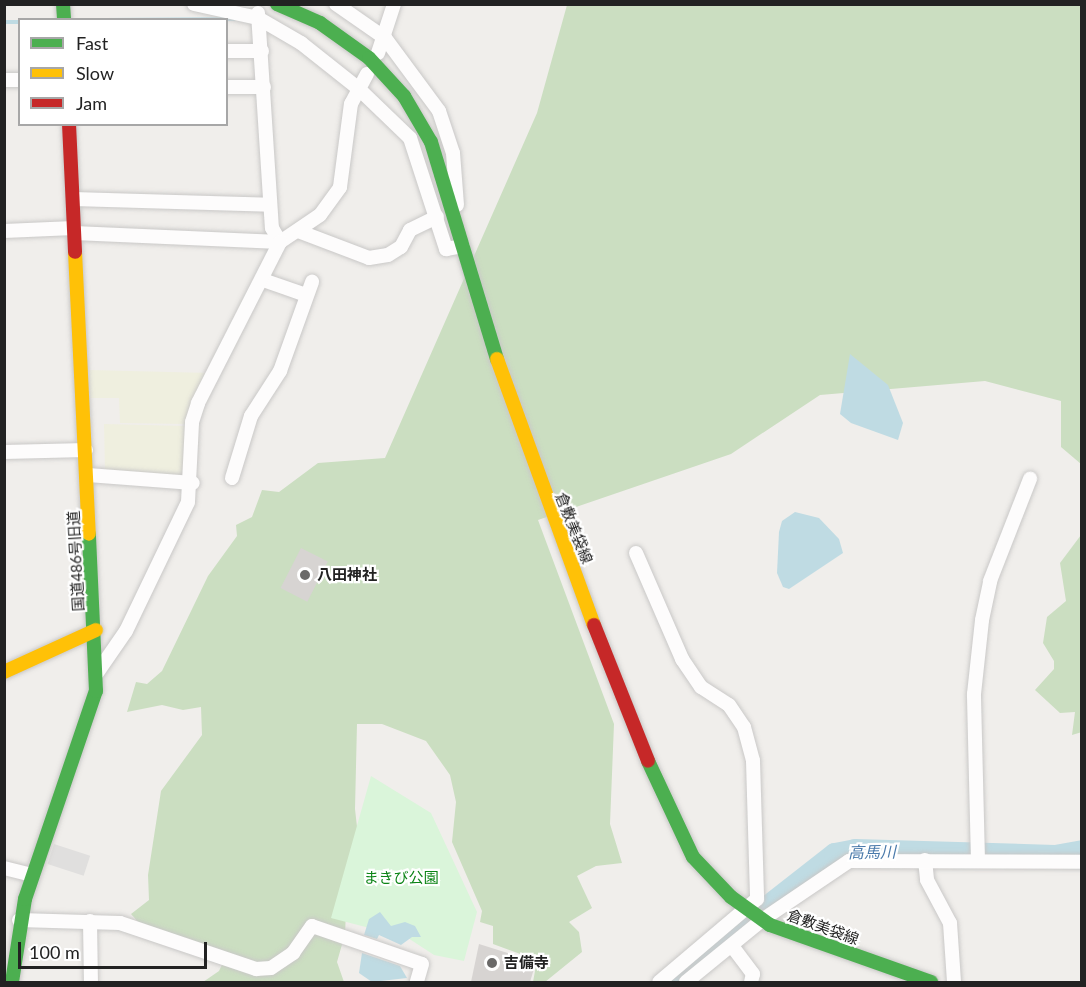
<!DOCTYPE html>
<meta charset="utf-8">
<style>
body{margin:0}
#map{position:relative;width:1086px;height:987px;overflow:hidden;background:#f0eeeb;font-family:Lato,"Noto Sans JP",sans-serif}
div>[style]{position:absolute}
.farmland>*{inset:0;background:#efefdf}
.forest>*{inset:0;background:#cbdec1}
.park>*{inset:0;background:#daf5da}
.parking>*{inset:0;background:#e0dfde;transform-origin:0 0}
.water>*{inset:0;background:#bfdbe3}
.stream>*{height:4px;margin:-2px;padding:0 2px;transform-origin:2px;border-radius:2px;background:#bfdbe3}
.river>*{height:22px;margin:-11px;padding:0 11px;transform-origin:11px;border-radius:11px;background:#bfdbe3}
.building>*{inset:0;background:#d7d4d2;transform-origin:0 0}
.roads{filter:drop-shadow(0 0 2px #c9c8c7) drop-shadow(0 0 2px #c9c8c7)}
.street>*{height:14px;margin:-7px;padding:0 7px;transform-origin:7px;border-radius:7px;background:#fdfcfc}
.fast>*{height:14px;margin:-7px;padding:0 7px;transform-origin:7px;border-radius:7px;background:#4caf50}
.slow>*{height:14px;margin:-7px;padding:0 7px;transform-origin:7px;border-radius:7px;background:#ffc107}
.jam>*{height:14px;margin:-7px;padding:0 7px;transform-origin:7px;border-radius:7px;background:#c62828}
.dots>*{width:16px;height:16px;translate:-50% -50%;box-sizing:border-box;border:3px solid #fff;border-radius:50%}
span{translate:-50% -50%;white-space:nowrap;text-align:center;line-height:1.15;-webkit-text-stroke:4.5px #fff;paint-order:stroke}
.street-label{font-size:15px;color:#222}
.poi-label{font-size:15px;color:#222;font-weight:700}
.left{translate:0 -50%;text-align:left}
.park-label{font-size:15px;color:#0c8416}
.water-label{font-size:16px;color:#4a7aab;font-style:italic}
.frame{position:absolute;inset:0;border:6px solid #222;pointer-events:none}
.legend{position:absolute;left:18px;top:18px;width:210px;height:108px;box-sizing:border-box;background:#fff;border:2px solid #a7a7a7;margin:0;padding:8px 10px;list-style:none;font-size:18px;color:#222}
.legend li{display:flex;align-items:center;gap:12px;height:30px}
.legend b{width:30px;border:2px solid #a7a7a7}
.scale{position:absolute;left:18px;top:942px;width:189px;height:27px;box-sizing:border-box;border:3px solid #222;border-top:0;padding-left:8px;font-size:18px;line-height:21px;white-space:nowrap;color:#222;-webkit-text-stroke:4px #fff;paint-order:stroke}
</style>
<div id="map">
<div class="farmland">
<i style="clip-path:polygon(89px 370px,210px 373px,186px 424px,120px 423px,119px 398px,90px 398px)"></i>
<i style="clip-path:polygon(104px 424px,185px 426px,186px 478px,105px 471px)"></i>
</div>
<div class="forest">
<i style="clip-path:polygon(567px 5px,1081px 5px,1081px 464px,1061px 447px,1061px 401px,985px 381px,820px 395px,731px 454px,538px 520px,614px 724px,610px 824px,622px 863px,596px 866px,577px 876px,592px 908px,569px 922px,579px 932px,582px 952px,545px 982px,533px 982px,537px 960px,493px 944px,493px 926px,480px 922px,482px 911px,452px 842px,456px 802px,450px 775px,426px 741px,382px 724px,357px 724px,355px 809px,360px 854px,347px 887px,345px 934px,337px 962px,344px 982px,203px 982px,219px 971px,227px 954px,140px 924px,131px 914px,149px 900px,148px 875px,161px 791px,202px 735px,201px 707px,183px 710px,162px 705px,127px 712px,136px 682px,147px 684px,162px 671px,208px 576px,237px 536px,236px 525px,252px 517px,262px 490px,279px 492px,318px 463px,385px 458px,537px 113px)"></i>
<i style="clip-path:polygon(1081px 535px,1082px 732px,1072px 735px,1075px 712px,1060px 713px,1035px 690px,1054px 669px,1054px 661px,1043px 643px,1047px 617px,1066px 601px,1060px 563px)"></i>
</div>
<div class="park">
<i style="clip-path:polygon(371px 776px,431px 813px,477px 912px,464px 961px,434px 955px,408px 938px,331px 918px)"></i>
</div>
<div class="parking">
<i style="left:54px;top:844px;width:38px;height:21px;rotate:18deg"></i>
</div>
<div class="water">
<i style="clip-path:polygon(850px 354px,888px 385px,903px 423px,898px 440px,851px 423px,840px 414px)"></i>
<i style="clip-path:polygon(795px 512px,819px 518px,839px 539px,843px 553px,789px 589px,783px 587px,777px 573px,779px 532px,782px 521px)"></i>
<i style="clip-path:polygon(380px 912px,391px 926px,405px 922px,415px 926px,421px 937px,412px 937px,401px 945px,379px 935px,377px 939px,364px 935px,369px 919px)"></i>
<i style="clip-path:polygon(362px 953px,400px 966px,407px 978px,372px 982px,359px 973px)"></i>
</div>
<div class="stream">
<i style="left:105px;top:20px;width:129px;rotate:-0.4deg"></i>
<i style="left:4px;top:22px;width:16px"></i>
</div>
<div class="river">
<i style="left:671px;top:982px;width:208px;rotate:-38deg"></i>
<i style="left:835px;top:854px;width:20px;rotate:-11deg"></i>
<i style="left:855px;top:850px;width:200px;rotate:1.7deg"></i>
<i style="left:1055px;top:856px;width:27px;rotate:-10deg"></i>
</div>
<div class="building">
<i style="left:301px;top:548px;width:30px;height:45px;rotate:27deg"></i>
<i style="clip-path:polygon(479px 944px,536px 962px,530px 982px,471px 982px)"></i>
</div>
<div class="roads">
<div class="street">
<i style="left:194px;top:4px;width:66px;rotate:12.3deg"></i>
<i style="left:258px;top:18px;width:50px;rotate:30.2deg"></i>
<i style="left:301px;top:43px;width:74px;rotate:38.4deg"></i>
<i style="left:359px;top:89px;width:71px;rotate:43.9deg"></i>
<i style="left:410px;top:138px;width:117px;rotate:72deg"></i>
<i style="left:446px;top:249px;width:17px;rotate:-10deg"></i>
<i style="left:336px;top:4px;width:60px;rotate:34.8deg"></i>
<i style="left:385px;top:38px;width:91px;rotate:53.5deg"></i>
<i style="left:439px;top:111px;width:44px;rotate:71.6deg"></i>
<i style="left:453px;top:153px;width:52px;rotate:85.6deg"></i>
<i style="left:258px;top:13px;width:215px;rotate:86.3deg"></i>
<i style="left:272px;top:228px;width:16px;rotate:60deg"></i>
<i style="left:226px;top:51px;width:36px"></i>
<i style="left:378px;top:53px;width:52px;rotate:-71.9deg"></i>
<i style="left:4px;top:80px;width:16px"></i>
<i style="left:226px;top:87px;width:38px"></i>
<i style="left:73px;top:199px;width:197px;rotate:1.7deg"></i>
<i style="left:4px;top:231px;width:70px;rotate:-2.5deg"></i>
<i style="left:298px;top:231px;width:76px;rotate:20.8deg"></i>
<i style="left:369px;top:258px;width:19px;rotate:-9deg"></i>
<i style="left:388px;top:255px;width:15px;rotate:-32deg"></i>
<i style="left:401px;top:247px;width:19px;rotate:-62deg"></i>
<i style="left:410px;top:230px;width:30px;rotate:-26deg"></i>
<i style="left:74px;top:233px;width:206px;rotate:2.5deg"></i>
<i style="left:280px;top:242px;width:48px;rotate:-34deg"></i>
<i style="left:320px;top:215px;width:34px;rotate:-54deg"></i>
<i style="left:340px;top:187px;width:84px;rotate:-82.5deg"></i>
<i style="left:351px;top:104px;width:34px;rotate:-62deg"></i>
<i style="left:263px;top:280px;width:46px;rotate:19.2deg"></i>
<i style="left:4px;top:452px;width:82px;rotate:-1.4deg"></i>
<i style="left:88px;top:475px;width:105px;rotate:4.4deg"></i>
<i style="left:232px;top:478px;width:65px;rotate:-73deg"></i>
<i style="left:251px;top:416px;width:54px;rotate:-57.2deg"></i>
<i style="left:280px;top:371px;width:95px;rotate:-70.2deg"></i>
<i style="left:636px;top:553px;width:116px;rotate:66.5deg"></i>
<i style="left:682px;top:659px;width:34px;rotate:56deg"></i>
<i style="left:701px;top:687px;width:33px;rotate:33deg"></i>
<i style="left:729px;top:705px;width:27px;rotate:56deg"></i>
<i style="left:744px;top:727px;width:35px;rotate:75deg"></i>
<i style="left:753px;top:761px;width:138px;rotate:88.3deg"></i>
<i style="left:757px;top:899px;width:128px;rotate:139.7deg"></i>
<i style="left:97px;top:673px;width:51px;rotate:-55.4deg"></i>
<i style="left:126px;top:631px;width:143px;rotate:-64.3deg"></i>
<i style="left:188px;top:502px;width:80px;rotate:-87.1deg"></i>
<i style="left:192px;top:422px;width:20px;rotate:-72deg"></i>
<i style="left:198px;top:403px;width:181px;rotate:-63deg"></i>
<i style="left:925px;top:860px;width:20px;rotate:84deg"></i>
<i style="left:927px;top:880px;width:49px;rotate:61.9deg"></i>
<i style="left:950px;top:923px;width:59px;rotate:86.1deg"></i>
<i style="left:978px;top:861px;width:167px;rotate:-91.4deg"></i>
<i style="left:974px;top:694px;width:74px;rotate:-83.8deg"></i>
<i style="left:982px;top:620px;width:40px;rotate:-78deg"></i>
<i style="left:990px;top:581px;width:110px;rotate:-68.6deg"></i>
<i style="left:4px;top:868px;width:29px;rotate:14deg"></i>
<i style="left:19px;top:920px;width:101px;rotate:1.7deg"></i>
<i style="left:120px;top:923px;width:144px;rotate:18.7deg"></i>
<i style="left:256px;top:969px;width:15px;rotate:-4deg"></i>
<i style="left:271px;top:968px;width:27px;rotate:-34deg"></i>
<i style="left:293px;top:953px;width:33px;rotate:-55deg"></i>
<i style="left:312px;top:926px;width:116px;rotate:19.1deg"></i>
<i style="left:422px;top:964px;width:19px;rotate:106deg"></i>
<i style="left:90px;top:921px;width:61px;rotate:89.1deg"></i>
<i style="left:732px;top:946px;width:35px;rotate:53deg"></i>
<i style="left:753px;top:974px;width:8px;rotate:104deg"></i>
<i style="left:686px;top:982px;width:98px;rotate:-39.2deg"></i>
<i style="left:762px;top:920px;width:105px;rotate:-34.1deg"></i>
<i style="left:849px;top:861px;width:233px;rotate:0.2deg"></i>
</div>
<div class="fast">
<i style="left:63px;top:4px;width:16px;rotate:86deg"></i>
<i style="left:277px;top:4px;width:47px;rotate:23.8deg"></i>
<i style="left:320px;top:23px;width:60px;rotate:35.5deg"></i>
<i style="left:369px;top:58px;width:52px;rotate:47.4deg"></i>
<i style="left:404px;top:96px;width:53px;rotate:59.6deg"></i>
<i style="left:431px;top:142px;width:227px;rotate:73.1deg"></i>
<i style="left:648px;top:761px;width:106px;rotate:64.9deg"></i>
<i style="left:693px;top:857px;width:55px;rotate:46.5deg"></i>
<i style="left:731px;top:897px;width:48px;rotate:35.7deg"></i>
<i style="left:770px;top:925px;width:171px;rotate:19.5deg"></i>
<i style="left:12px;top:982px;width:84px;rotate:-81.1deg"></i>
<i style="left:25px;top:899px;width:220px;rotate:-71.2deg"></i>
<i style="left:96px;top:691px;width:157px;rotate:-92.6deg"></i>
</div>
<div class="slow">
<i style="left:75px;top:252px;width:282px;rotate:87.2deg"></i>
<i style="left:497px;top:359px;width:283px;rotate:70deg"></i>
<i style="left:4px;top:672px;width:101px;rotate:-24.5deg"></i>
</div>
<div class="jam">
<i style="left:69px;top:124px;width:128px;rotate:87.3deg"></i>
<i style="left:594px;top:625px;width:146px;rotate:68.3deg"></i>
</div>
</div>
<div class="dots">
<i style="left:305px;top:575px;background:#6a6968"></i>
<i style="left:492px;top:963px;background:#6a6968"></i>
</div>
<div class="street-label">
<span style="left:574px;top:528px;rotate:68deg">倉敷美袋線</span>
<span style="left:76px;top:561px;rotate:-93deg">国道486号旧道</span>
<span style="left:823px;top:927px;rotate:20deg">倉敷美袋線</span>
</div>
<div class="poi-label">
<span class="left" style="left:317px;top:575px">八田神社</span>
<span class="left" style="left:504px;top:963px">吉備寺</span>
</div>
<div class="park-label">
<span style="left:401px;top:878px">まきび公園</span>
</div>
<div class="water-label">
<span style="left:872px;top:852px;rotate:-1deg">高馬川</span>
</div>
<div class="frame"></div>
<ul class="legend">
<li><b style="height:8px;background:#4caf50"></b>Fast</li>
<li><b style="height:8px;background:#ffc107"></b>Slow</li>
<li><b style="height:8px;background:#c62828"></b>Jam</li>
</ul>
<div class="scale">100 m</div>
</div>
